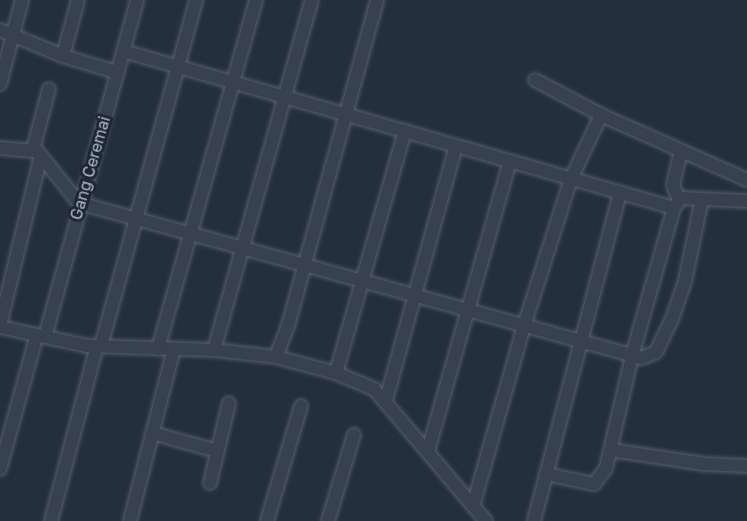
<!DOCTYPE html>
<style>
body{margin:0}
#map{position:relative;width:747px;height:521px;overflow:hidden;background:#242f3e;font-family:"Golos Text",sans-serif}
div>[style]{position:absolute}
.roads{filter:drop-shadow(0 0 2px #565f6c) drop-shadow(0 0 2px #565f6c)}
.street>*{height:12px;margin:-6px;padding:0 6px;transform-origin:6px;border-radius:6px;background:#38414e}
span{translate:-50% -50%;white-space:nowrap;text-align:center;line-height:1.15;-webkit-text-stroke:6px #1d2633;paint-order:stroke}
.street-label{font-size:16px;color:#b4bcc9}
</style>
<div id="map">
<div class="roads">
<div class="street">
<i style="left:0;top:30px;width:68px;rotate:22.4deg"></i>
<i style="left:63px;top:56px;width:55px;rotate:16.8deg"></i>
<i style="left:123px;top:51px;width:573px;rotate:15.9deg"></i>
<i style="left:63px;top:56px;width:58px;rotate:-75deg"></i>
<i style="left:535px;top:80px;width:75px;rotate:27.9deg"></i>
<i style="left:601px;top:115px;width:160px;rotate:24deg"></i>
<i style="left:0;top:84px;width:87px;rotate:-75.3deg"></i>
<i style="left:0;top:148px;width:37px;rotate:5deg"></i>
<i style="left:37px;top:151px;width:67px;rotate:51.1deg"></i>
<i style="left:79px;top:203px;width:584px;rotate:15.39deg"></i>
<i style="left:642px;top:358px;width:15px;rotate:-23deg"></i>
<i style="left:656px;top:352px;width:37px;rotate:-64deg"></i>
<i style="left:672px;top:319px;width:40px;rotate:-71.1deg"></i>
<i style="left:685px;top:281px;width:84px;rotate:-78.3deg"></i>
<i style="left:33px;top:150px;width:63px;rotate:-75.3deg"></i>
<i style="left:679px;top:200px;width:16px;rotate:-112deg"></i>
<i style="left:673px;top:185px;width:35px;rotate:-77deg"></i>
<i style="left:0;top:325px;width:174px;rotate:-76.4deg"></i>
<i style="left:0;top:327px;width:90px;rotate:12.2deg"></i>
<i style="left:88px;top:346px;width:126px;rotate:1.8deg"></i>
<i style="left:214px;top:350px;width:62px;rotate:6.4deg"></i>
<i style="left:276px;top:357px;width:33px;rotate:-69deg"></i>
<i style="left:288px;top:326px;width:338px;rotate:-74.7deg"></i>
<i style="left:45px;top:337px;width:349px;rotate:-74.7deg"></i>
<i style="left:101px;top:346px;width:359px;rotate:-74.6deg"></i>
<i style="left:158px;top:349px;width:362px;rotate:-74.3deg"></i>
<i style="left:214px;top:350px;width:363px;rotate:-74.4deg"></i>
<i style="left:276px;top:357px;width:62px;rotate:14.9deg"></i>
<i style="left:336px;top:373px;width:41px;rotate:22.8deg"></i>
<i style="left:374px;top:389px;width:173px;rotate:49.7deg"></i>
<i style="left:336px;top:373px;width:252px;rotate:-74.1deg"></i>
<i style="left:386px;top:400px;width:263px;rotate:-74.6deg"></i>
<i style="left:152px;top:433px;width:67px;rotate:15.5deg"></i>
<i style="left:611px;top:450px;width:94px;rotate:8.6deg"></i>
<i style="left:704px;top:464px;width:43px;rotate:2.7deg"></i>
<i style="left:428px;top:451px;width:301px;rotate:-74.2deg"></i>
<i style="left:0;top:469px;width:139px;rotate:-74.6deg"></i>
<i style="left:546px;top:474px;width:49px;rotate:11.8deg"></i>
<i style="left:594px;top:484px;width:20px;rotate:-53deg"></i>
<i style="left:606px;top:468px;width:115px;rotate:-76.9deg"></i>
<i style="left:632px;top:356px;width:154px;rotate:-74.2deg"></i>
<i style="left:674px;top:208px;width:12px;rotate:-55deg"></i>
<i style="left:681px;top:198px;width:66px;rotate:2.6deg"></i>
<i style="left:210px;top:483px;width:82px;rotate:-76.6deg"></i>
<i style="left:473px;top:506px;width:187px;rotate:-74.2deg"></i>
<i style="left:524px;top:326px;width:154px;rotate:-72.3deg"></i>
<i style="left:571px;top:179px;width:71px;rotate:-64.9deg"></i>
<i style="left:51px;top:521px;width:181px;rotate:-75.3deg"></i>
<i style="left:130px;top:521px;width:178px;rotate:-75.7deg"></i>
<i style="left:267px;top:521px;width:120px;rotate:-73.5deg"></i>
<i style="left:328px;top:521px;width:90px;rotate:-73.2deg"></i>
<i style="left:534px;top:521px;width:339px;rotate:-75.3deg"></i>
</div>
</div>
<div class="street-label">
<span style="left:90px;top:168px;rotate:-74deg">Gang Ceremai</span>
</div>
</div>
